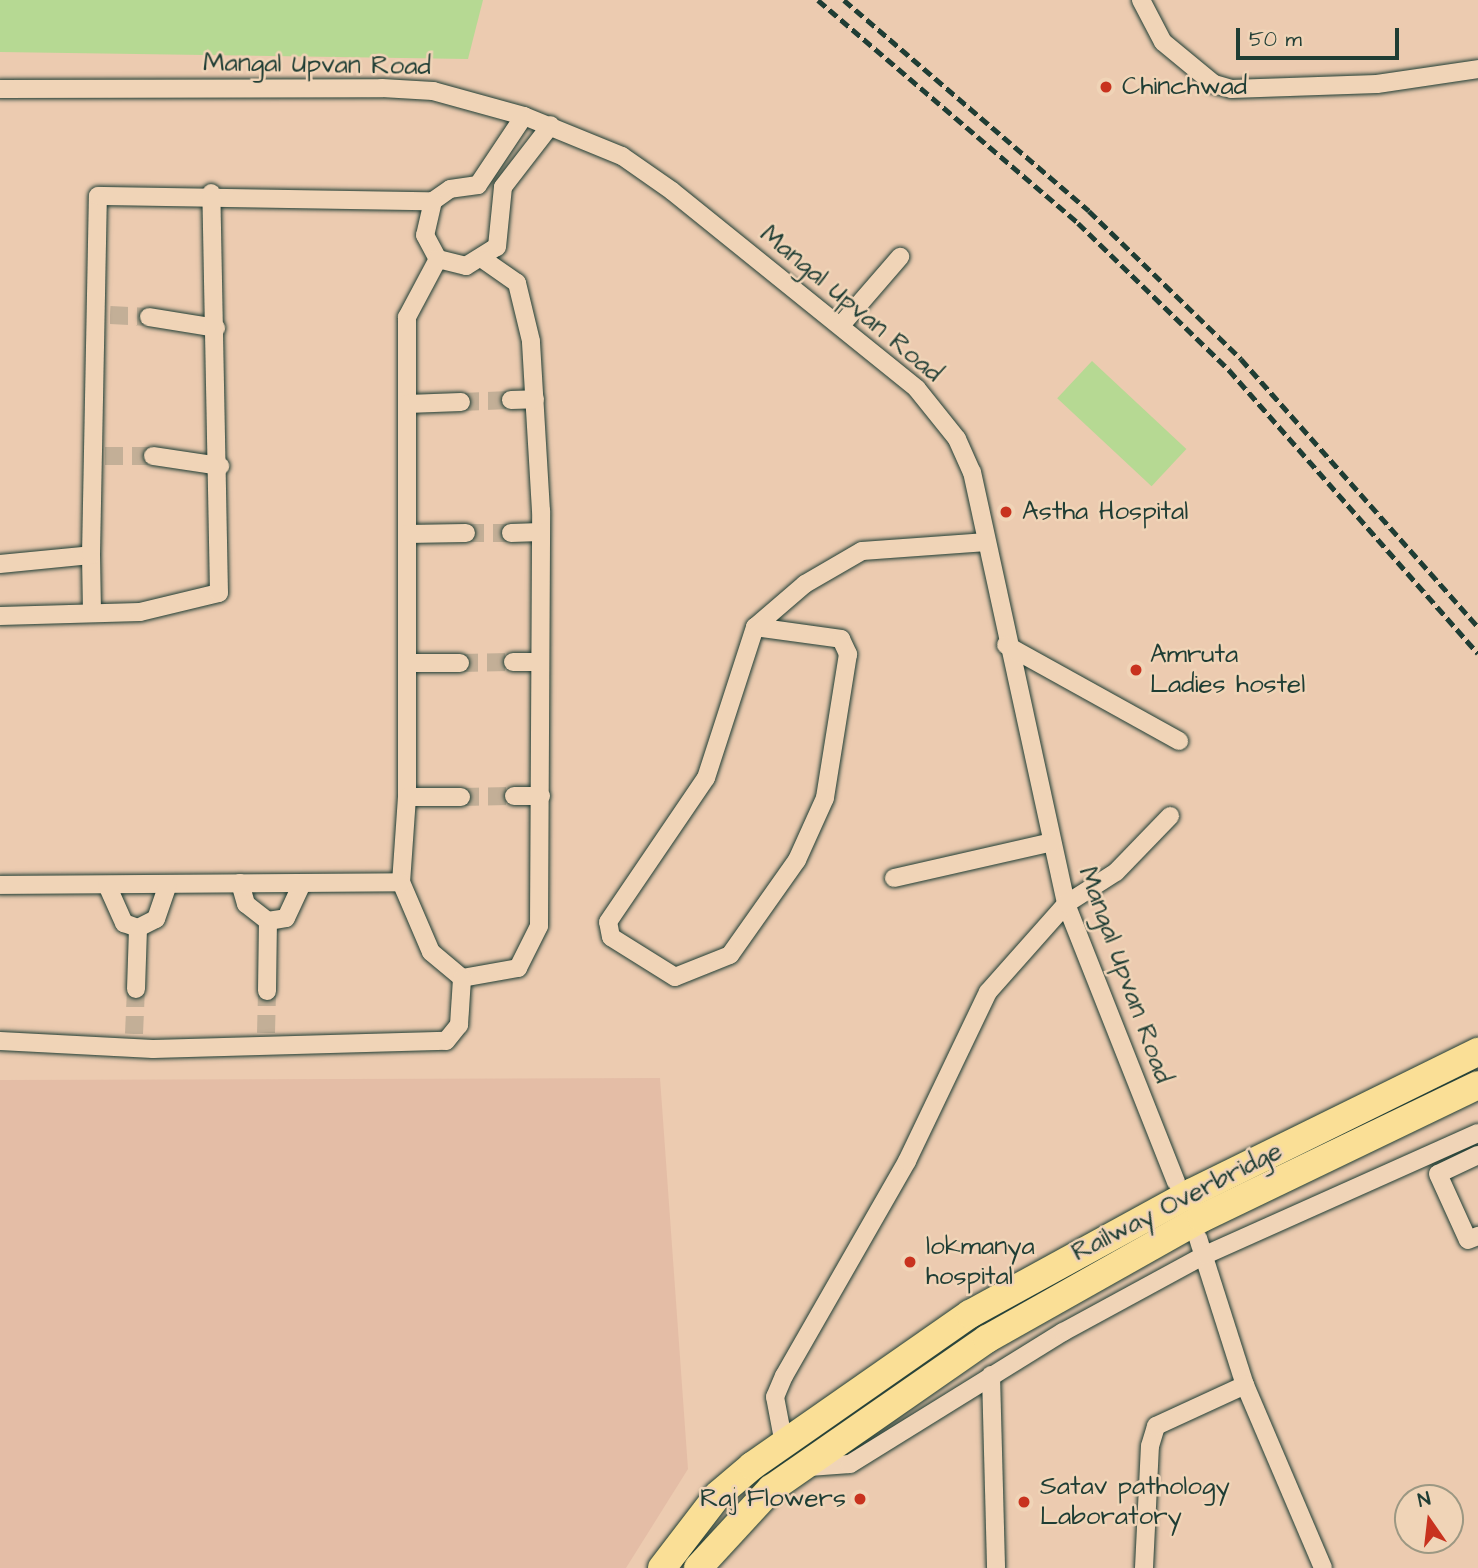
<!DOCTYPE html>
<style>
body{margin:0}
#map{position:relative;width:1478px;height:1568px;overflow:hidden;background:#eccbb0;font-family:"Architects Daughter",sans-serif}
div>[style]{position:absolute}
.built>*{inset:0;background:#e4bda6}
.green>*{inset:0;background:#b6d993;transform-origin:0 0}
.street-tunnel>*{height:18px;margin-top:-9px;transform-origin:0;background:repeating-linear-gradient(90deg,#c3af97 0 18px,transparent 0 27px)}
.roads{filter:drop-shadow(0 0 2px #1f3d34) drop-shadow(0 0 2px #1f3d34)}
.street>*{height:18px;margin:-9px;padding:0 9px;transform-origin:9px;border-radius:9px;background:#f0d4b7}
.primary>*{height:28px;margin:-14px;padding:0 14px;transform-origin:14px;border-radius:14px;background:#fadf96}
.rail>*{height:5px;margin-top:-2.5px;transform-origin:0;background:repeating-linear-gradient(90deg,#1f3d34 0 10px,transparent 0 15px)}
.dots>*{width:19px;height:19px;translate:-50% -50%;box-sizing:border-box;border:4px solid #f0d4b7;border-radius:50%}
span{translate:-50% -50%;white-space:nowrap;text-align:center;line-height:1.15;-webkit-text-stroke:5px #f0d4b7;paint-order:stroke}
.street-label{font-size:26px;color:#1f3d34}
.poi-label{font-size:26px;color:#1f3d34}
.left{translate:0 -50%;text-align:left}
.right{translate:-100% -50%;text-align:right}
.north{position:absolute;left:1394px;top:1484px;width:70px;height:70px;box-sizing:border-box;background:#f0d4b7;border:2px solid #9c9883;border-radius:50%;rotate:346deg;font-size:19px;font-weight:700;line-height:28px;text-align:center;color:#1f3d34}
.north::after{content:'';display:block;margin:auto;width:24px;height:32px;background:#c8321e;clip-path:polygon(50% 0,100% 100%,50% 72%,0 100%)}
.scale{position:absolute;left:1236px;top:28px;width:163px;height:32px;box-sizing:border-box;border:4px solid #1f3d34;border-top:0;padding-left:9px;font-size:21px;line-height:24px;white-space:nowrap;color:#1f3d34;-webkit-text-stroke:5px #f0d4b7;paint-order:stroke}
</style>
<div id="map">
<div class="built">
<i style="clip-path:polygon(660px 1078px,688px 1469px,626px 1568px,0 1568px,0 1080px)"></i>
</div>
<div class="green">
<i style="clip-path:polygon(0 0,483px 0,468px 59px,0 52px)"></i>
<i style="left:1092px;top:361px;width:129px;height:51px;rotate:43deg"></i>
</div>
<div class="street-tunnel">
<i style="left:110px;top:315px;width:39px;rotate:3deg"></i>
<i style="left:461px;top:402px;width:50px;rotate:-2.3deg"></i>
<i style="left:105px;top:456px;width:48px"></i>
<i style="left:466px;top:533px;width:45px"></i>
<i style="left:460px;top:663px;width:53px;rotate:-1.1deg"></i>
<i style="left:461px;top:797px;width:53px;rotate:-1.1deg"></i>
<i style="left:266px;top:1033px;width:42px;rotate:-88.6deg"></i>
<i style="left:134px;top:1034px;width:45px;rotate:-87.5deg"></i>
</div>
<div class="roads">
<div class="street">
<i style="left:1141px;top:0;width:47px;rotate:62.4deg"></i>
<i style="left:1163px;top:42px;width:66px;rotate:39.5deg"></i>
<i style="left:1214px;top:84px;width:18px;rotate:16deg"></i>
<i style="left:1231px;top:89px;width:146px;rotate:-2deg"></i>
<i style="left:1377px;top:84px;width:102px;rotate:-8.4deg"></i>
<i style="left:0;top:89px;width:382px;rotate:-0.1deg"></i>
<i style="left:382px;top:88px;width:51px;rotate:3.4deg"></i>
<i style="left:433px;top:91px;width:94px;rotate:15.4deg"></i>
<i style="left:524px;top:116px;width:106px;rotate:22.2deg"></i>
<i style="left:622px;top:156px;width:61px;rotate:35deg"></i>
<i style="left:672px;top:191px;width:315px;rotate:38.9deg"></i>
<i style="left:917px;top:389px;width:64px;rotate:51.3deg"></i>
<i style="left:957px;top:439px;width:36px;rotate:66deg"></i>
<i style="left:972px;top:472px;width:442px;rotate:77.7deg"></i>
<i style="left:1066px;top:904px;width:299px;rotate:68.4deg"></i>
<i style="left:524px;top:116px;width:83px;rotate:123.7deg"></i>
<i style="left:478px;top:185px;width:28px;rotate:172deg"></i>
<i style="left:450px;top:189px;width:21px;rotate:145deg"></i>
<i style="left:433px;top:201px;width:35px;rotate:103deg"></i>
<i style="left:425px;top:235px;width:27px;rotate:62deg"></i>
<i style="left:438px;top:259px;width:29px;rotate:14deg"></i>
<i style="left:466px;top:266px;width:36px;rotate:-32deg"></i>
<i style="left:497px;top:247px;width:60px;rotate:-84.3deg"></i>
<i style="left:503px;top:187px;width:78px;rotate:-52.3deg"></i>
<i style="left:438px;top:259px;width:66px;rotate:118.1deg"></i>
<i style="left:407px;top:317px;width:480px;rotate:90deg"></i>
<i style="left:407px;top:797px;width:85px;rotate:94deg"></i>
<i style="left:401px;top:882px;width:76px;rotate:66.8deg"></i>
<i style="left:431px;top:952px;width:40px;rotate:40deg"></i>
<i style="left:462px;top:978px;width:57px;rotate:-10.1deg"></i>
<i style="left:518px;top:968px;width:47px;rotate:-63.4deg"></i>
<i style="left:539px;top:926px;width:415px;rotate:-89.7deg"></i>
<i style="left:541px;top:511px;width:170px;rotate:-93.4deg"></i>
<i style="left:531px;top:341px;width:60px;rotate:-103.6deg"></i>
<i style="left:517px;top:283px;width:40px;rotate:-145.1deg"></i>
<i style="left:149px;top:317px;width:68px;rotate:9.3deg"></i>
<i style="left:842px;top:324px;width:89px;rotate:-49.1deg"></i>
<i style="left:511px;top:400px;width:24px;rotate:-2deg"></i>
<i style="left:407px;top:404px;width:54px;rotate:-2.1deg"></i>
<i style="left:153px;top:456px;width:68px;rotate:8.5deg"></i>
<i style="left:511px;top:533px;width:30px;rotate:-2deg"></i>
<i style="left:407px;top:534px;width:59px;rotate:-1deg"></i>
<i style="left:91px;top:555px;width:57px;rotate:89deg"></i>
<i style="left:0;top:564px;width:91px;rotate:-5.6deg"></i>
<i style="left:91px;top:555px;width:359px;rotate:-88.9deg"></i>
<i style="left:98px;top:196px;width:335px;rotate:0.9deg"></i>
<i style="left:0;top:616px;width:140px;rotate:-1.6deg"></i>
<i style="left:140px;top:612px;width:81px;rotate:-13.5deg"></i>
<i style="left:219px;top:593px;width:400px;rotate:-91.1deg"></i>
<i style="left:755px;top:627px;width:87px;rotate:7.9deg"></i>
<i style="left:841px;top:639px;width:17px;rotate:65deg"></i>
<i style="left:848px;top:654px;width:146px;rotate:99.1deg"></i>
<i style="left:825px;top:798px;width:68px;rotate:114.3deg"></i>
<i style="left:797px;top:860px;width:116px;rotate:125.2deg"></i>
<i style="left:730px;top:955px;width:59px;rotate:158.2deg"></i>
<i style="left:675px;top:977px;width:75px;rotate:-148deg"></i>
<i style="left:611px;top:937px;width:15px;rotate:-101deg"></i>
<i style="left:608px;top:922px;width:174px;rotate:-55.8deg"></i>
<i style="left:706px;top:778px;width:159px;rotate:-72deg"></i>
<i style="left:755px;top:627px;width:66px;rotate:-40.7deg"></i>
<i style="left:805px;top:584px;width:66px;rotate:-30.1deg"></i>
<i style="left:862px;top:551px;width:125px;rotate:-4.1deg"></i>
<i style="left:1006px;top:645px;width:198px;rotate:29deg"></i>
<i style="left:513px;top:662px;width:27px"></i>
<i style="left:407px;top:663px;width:53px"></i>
<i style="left:514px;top:796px;width:27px"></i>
<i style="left:407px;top:797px;width:54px"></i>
<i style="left:894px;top:878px;width:162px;rotate:-12.8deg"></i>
<i style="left:240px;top:883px;width:22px;rotate:74deg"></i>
<i style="left:246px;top:904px;width:28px;rotate:38deg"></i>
<i style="left:268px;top:921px;width:18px;rotate:-9deg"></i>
<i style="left:286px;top:918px;width:38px;rotate:-65deg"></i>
<i style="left:0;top:885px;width:401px;rotate:-0.4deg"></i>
<i style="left:107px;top:885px;width:42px;rotate:65.9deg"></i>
<i style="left:124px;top:923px;width:15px;rotate:20deg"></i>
<i style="left:138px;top:928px;width:20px;rotate:-27deg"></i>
<i style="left:156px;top:919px;width:37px;rotate:-71deg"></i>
<i style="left:136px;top:989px;width:61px;rotate:-88.1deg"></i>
<i style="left:267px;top:991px;width:70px;rotate:-89.2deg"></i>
<i style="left:0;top:1041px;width:153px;rotate:3deg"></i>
<i style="left:153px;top:1049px;width:293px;rotate:-1.6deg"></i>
<i style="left:446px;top:1041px;width:21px;rotate:-51deg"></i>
<i style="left:459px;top:1025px;width:47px;rotate:-86.3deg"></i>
<i style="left:1478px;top:1155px;width:44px;rotate:154.6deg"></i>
<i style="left:1438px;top:1174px;width:72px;rotate:65.6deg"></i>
<i style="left:1468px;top:1240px;width:11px;rotate:-22deg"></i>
<i style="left:1198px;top:1238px;width:154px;rotate:72.3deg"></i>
<i style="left:1245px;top:1385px;width:199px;rotate:66.9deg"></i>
<i style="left:991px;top:1375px;width:193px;rotate:88.5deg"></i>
<i style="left:784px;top:1444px;width:48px;rotate:-100.8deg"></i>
<i style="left:775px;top:1397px;width:23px;rotate:-67deg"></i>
<i style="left:784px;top:1376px;width:248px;rotate:-60.2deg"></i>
<i style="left:907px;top:1161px;width:187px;rotate:-64.4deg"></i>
<i style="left:988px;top:992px;width:118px;rotate:-48.4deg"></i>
<i style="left:1066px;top:904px;width:59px;rotate:-32.6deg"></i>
<i style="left:1116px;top:872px;width:78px;rotate:-46deg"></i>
<i style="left:809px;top:1467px;width:41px;rotate:-4.2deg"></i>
<i style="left:850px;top:1464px;width:251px;rotate:-31.8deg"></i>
<i style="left:1063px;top:1332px;width:162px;rotate:-28.5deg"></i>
<i style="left:1205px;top:1255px;width:299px;rotate:-24.1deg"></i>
<i style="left:1144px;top:1568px;width:122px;rotate:-87.2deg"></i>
<i style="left:1150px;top:1446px;width:21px;rotate:-73deg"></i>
<i style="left:1156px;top:1426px;width:98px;rotate:-24.7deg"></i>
</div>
<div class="primary">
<i style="left:662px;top:1568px;width:92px;rotate:-52.5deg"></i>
<i style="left:718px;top:1495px;width:45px;rotate:-40.5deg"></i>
<i style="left:752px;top:1466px;width:266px;rotate:-34.9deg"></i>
<i style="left:970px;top:1314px;width:252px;rotate:-28.7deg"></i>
<i style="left:1191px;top:1193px;width:320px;rotate:-26.2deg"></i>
<i style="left:698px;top:1568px;width:108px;rotate:-47.3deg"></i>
<i style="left:771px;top:1489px;width:263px;rotate:-34.8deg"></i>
<i style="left:987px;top:1339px;width:247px;rotate:-29.4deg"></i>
<i style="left:1202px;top:1218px;width:306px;rotate:-25.7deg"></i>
</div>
</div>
<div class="rail">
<i style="left:818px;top:0;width:343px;rotate:40.6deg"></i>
<i style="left:1078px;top:223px;width:211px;rotate:44.2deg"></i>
<i style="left:1229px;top:370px;width:377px;rotate:48.7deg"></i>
<i style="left:844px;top:0;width:323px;rotate:40.7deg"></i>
<i style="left:1089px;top:211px;width:212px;rotate:44.2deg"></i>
<i style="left:1241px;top:359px;width:358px;rotate:48.5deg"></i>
</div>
<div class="dots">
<i style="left:1106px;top:87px;background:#c8321e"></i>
<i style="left:1006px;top:512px;background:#c8321e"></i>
<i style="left:1136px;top:670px;background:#c8321e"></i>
<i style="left:910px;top:1262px;background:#c8321e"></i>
<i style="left:860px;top:1499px;background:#c8321e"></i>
<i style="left:1024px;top:1502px;background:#c8321e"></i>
</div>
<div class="street-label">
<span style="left:317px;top:65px;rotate:1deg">Mangal Upvan Road</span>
<span style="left:851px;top:304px;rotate:40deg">Mangal Upvan Road</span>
<span style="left:1125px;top:975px;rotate:70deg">Mangal Upvan Road</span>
<span style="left:1177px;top:1202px;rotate:-27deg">Railway Overbridge</span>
</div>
<div class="poi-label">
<span class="left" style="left:1122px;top:87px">Chinchwad</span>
<span class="left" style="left:1022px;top:512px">Astha Hospital</span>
<span class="left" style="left:1150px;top:670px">Amruta<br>Ladies hostel</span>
<span class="left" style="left:926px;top:1262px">lokmanya<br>hospital</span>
<span class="left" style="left:1040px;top:1502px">Satav pathology<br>Laboratory</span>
<span class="right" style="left:846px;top:1499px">Raj Flowers</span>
</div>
<div class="north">N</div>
<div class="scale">50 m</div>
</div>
